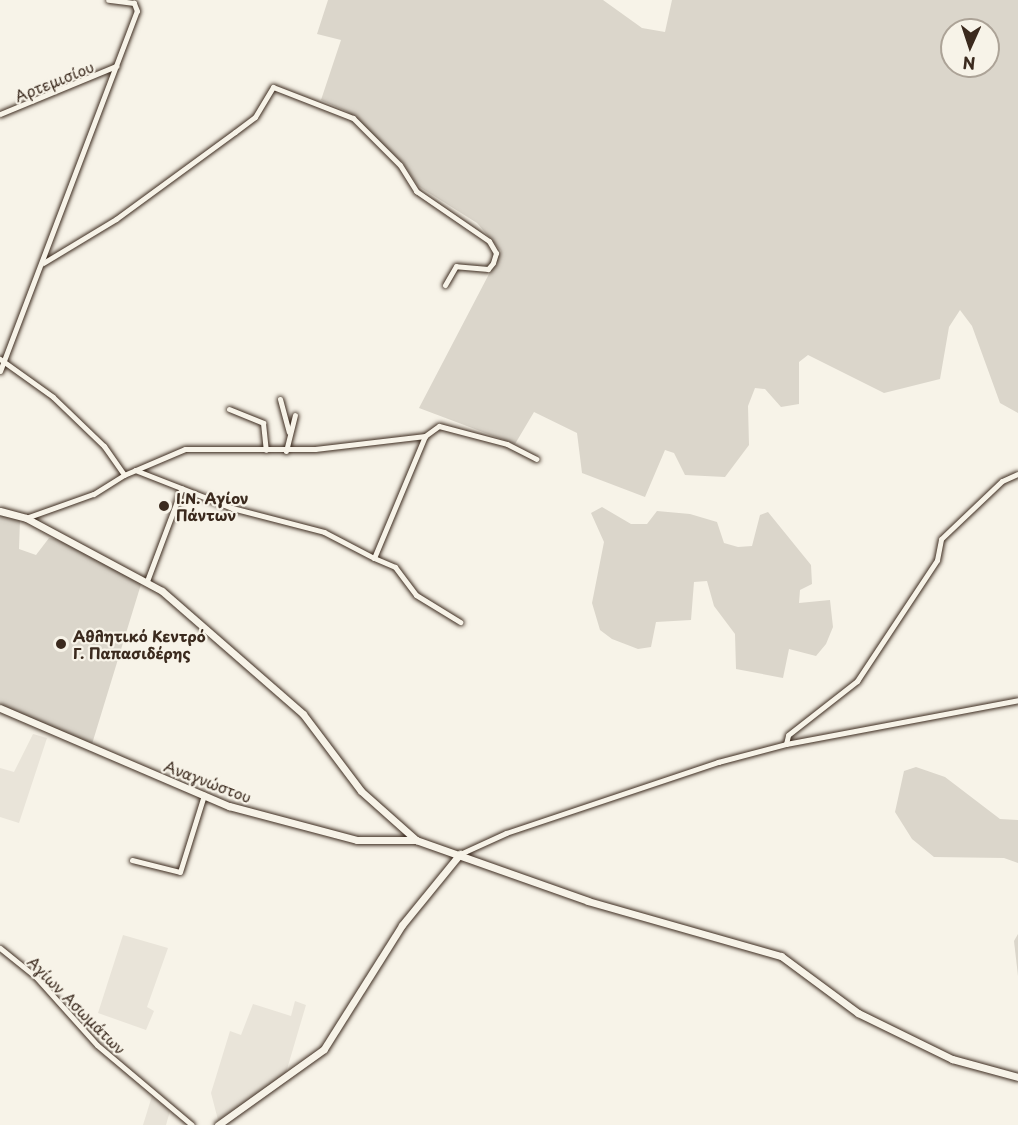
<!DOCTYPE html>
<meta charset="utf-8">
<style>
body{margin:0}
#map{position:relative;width:1018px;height:1125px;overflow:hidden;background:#f7f3e8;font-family:"Playpen Sans",sans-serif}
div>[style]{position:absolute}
.built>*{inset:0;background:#e9e4d9}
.green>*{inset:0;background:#dbd6cb}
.roads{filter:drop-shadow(0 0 2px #3b2a1e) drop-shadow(0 0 2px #3b2a1e)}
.minor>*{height:5px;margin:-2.5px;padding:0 2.5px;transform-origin:2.5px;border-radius:2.5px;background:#f7f3e8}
.tertiary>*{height:7px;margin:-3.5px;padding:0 3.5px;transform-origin:3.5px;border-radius:3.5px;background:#f7f3e8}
.dots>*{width:16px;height:16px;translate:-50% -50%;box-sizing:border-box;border:3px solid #f7f3e8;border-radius:50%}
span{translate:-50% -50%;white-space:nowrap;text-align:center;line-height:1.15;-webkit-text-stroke:4.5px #f7f3e8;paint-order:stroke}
.street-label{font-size:15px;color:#3b2a1e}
.poi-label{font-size:15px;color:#3b2a1e;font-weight:700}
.left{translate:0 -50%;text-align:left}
.north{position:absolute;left:940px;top:18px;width:60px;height:60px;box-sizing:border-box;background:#f7f3e8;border:2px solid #aca397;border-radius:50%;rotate:183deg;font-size:16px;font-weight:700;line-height:24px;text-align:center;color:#3b2a1e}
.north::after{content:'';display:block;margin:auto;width:21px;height:27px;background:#3b2a1e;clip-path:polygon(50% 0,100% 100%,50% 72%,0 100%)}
</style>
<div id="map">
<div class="built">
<i style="clip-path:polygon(33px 734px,47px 738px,19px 823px,0 817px,0 768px,14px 772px)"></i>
<i style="clip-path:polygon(123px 935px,168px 948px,147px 1007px,154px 1011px,146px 1030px,98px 1013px)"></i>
<i style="clip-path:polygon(295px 1001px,306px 1005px,285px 1076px,218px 1120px,211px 1093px,230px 1031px,241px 1035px,253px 1004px,291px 1016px)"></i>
<i style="clip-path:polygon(152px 1096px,170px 1111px,166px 1125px,143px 1125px)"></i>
</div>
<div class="green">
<i style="clip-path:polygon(evenodd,328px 0,603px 0,642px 28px,665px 32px,672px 0,1018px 0,1018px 413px,1000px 403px,972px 326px,960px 310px,949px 327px,940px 379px,884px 393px,808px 355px,799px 362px,799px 404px,781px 407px,765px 389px,755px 388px,748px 406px,749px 445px,725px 477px,685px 475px,674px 453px,665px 450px,645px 497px,582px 473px,577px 433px,534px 412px,515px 444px,419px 408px,501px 251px,477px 223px,418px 186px,403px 163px,346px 111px,321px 100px,341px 40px,317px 34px,328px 0,952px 30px,988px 30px,988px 66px,952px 66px,952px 30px)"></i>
<i style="clip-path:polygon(602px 507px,631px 524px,647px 524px,657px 511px,690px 514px,717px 522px,724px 543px,738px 547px,752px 546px,760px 515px,768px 512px,811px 565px,812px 584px,800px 590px,799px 603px,830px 600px,833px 627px,826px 644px,816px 656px,789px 649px,783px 678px,736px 669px,735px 634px,714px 606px,707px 581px,694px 582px,691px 620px,656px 622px,651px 647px,638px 649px,612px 639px,600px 630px,592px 603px,604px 542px,591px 513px)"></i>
<i style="clip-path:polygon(0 514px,20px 520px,19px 549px,36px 555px,49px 538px,56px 539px,142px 581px,92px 744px,0 706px)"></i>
<i style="clip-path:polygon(916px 767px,945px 777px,1000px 819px,1018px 820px,1018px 863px,1004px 858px,934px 857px,912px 839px,895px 812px,904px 771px)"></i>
<i style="clip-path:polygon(1018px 934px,1018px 976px,1014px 941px)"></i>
</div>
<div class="roads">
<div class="minor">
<i style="left:0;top:114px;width:126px;rotate:-22.5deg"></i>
<i style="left:43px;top:263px;width:85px;rotate:-31.1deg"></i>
<i style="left:116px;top:219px;width:147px;rotate:-36.2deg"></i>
<i style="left:235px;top:132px;width:25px;rotate:-37deg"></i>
<i style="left:255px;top:117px;width:35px;rotate:-59deg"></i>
<i style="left:273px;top:87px;width:86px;rotate:21.2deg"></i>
<i style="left:353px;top:118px;width:66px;rotate:45deg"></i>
<i style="left:400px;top:165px;width:31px;rotate:58deg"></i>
<i style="left:416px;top:191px;width:88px;rotate:34.4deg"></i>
<i style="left:489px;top:241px;width:14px;rotate:60deg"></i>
<i style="left:496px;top:253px;width:10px;rotate:107deg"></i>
<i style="left:493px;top:263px;width:8px;rotate:130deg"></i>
<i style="left:488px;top:269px;width:32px;rotate:-175deg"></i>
<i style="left:456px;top:266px;width:22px;rotate:120deg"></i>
<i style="left:0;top:359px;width:65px;rotate:35.6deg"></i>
<i style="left:53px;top:397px;width:71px;rotate:43.9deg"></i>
<i style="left:104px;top:446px;width:35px;rotate:55deg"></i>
<i style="left:124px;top:475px;width:36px;rotate:148deg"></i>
<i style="left:93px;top:494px;width:71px;rotate:160.3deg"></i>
<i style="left:0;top:371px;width:385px;rotate:-69.2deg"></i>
<i style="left:137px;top:11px;width:9px;rotate:-111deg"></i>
<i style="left:134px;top:3px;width:26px;rotate:-173deg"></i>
<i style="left:280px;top:399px;width:34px;rotate:75deg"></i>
<i style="left:229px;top:409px;width:37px;rotate:22deg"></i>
<i style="left:263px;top:423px;width:27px;rotate:84deg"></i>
<i style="left:286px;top:451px;width:37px;rotate:-76deg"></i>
<i style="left:135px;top:470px;width:104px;rotate:21.4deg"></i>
<i style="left:232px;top:508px;width:95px;rotate:14.6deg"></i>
<i style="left:324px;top:532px;width:56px;rotate:27.5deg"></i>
<i style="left:374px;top:558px;width:132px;rotate:-67.3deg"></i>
<i style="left:124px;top:475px;width:66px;rotate:-23.1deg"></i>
<i style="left:185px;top:449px;width:130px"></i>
<i style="left:315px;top:449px;width:111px;rotate:-6.7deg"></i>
<i style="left:425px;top:436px;width:17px;rotate:-36deg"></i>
<i style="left:439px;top:426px;width:70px;rotate:14.8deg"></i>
<i style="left:507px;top:444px;width:33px;rotate:27deg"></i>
<i style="left:374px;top:558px;width:23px;rotate:23deg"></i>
<i style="left:395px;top:567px;width:35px;rotate:53deg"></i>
<i style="left:416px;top:595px;width:52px;rotate:31.5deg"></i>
<i style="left:147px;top:581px;width:99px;rotate:-69.4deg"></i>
<i style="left:786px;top:744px;width:9px;rotate:-77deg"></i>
<i style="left:788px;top:735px;width:88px;rotate:-38deg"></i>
<i style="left:857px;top:681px;width:145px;rotate:-56.5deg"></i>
<i style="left:937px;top:560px;width:21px;rotate:-79deg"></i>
<i style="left:941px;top:539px;width:84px;rotate:-43.6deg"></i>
<i style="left:1002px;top:481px;width:17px;rotate:-24deg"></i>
<i style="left:460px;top:854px;width:51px;rotate:-24.5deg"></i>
<i style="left:506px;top:833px;width:224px;rotate:-18.5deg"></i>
<i style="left:718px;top:762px;width:70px;rotate:-14.8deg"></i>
<i style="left:786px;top:744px;width:236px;rotate:-10.7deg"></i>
<i style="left:132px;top:860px;width:49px;rotate:14deg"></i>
<i style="left:180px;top:872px;width:81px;rotate:-72.7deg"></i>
<i style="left:0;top:948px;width:46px;rotate:38.9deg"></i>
<i style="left:36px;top:977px;width:91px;rotate:48.1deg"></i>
<i style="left:97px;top:1045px;width:124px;rotate:40.1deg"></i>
</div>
<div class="tertiary">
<i style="left:0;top:511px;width:27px;rotate:15deg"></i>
<i style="left:26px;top:518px;width:154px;rotate:28.2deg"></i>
<i style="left:162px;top:591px;width:187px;rotate:41.1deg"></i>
<i style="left:303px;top:714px;width:96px;rotate:53deg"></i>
<i style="left:361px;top:791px;width:74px;rotate:41.7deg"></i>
<i style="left:416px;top:840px;width:182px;rotate:19.5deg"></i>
<i style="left:588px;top:901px;width:201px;rotate:15.9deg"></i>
<i style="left:781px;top:956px;width:96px;rotate:36.5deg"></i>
<i style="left:858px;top:1013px;width:105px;rotate:26.1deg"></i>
<i style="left:952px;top:1059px;width:68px;rotate:15.3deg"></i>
<i style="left:0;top:708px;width:249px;rotate:23.2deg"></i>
<i style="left:229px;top:806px;width:132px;rotate:14.9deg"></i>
<i style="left:357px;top:840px;width:59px"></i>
<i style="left:218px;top:1125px;width:130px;rotate:-35.6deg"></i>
<i style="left:324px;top:1049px;width:146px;rotate:-57.8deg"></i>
<i style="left:402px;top:925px;width:92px;rotate:-50.8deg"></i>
</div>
</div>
<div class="dots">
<i style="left:164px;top:506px;background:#3b2a1e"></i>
<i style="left:61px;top:644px;background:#3b2a1e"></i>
</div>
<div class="street-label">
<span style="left:54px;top:81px;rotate:-22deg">Αρτεμισίου</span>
<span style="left:208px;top:781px;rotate:21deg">Αναγνώστου</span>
<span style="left:77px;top:1005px;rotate:45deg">Αγίων Ασωμάτων</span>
</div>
<div class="poi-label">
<span class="left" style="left:176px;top:506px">Ι.Ν. Αγίον<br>Πάντων</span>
<span class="left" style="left:73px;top:644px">Αθλητικό Κεντρό<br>Γ. Παπασιδέρης</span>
</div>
<div class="north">N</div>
</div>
